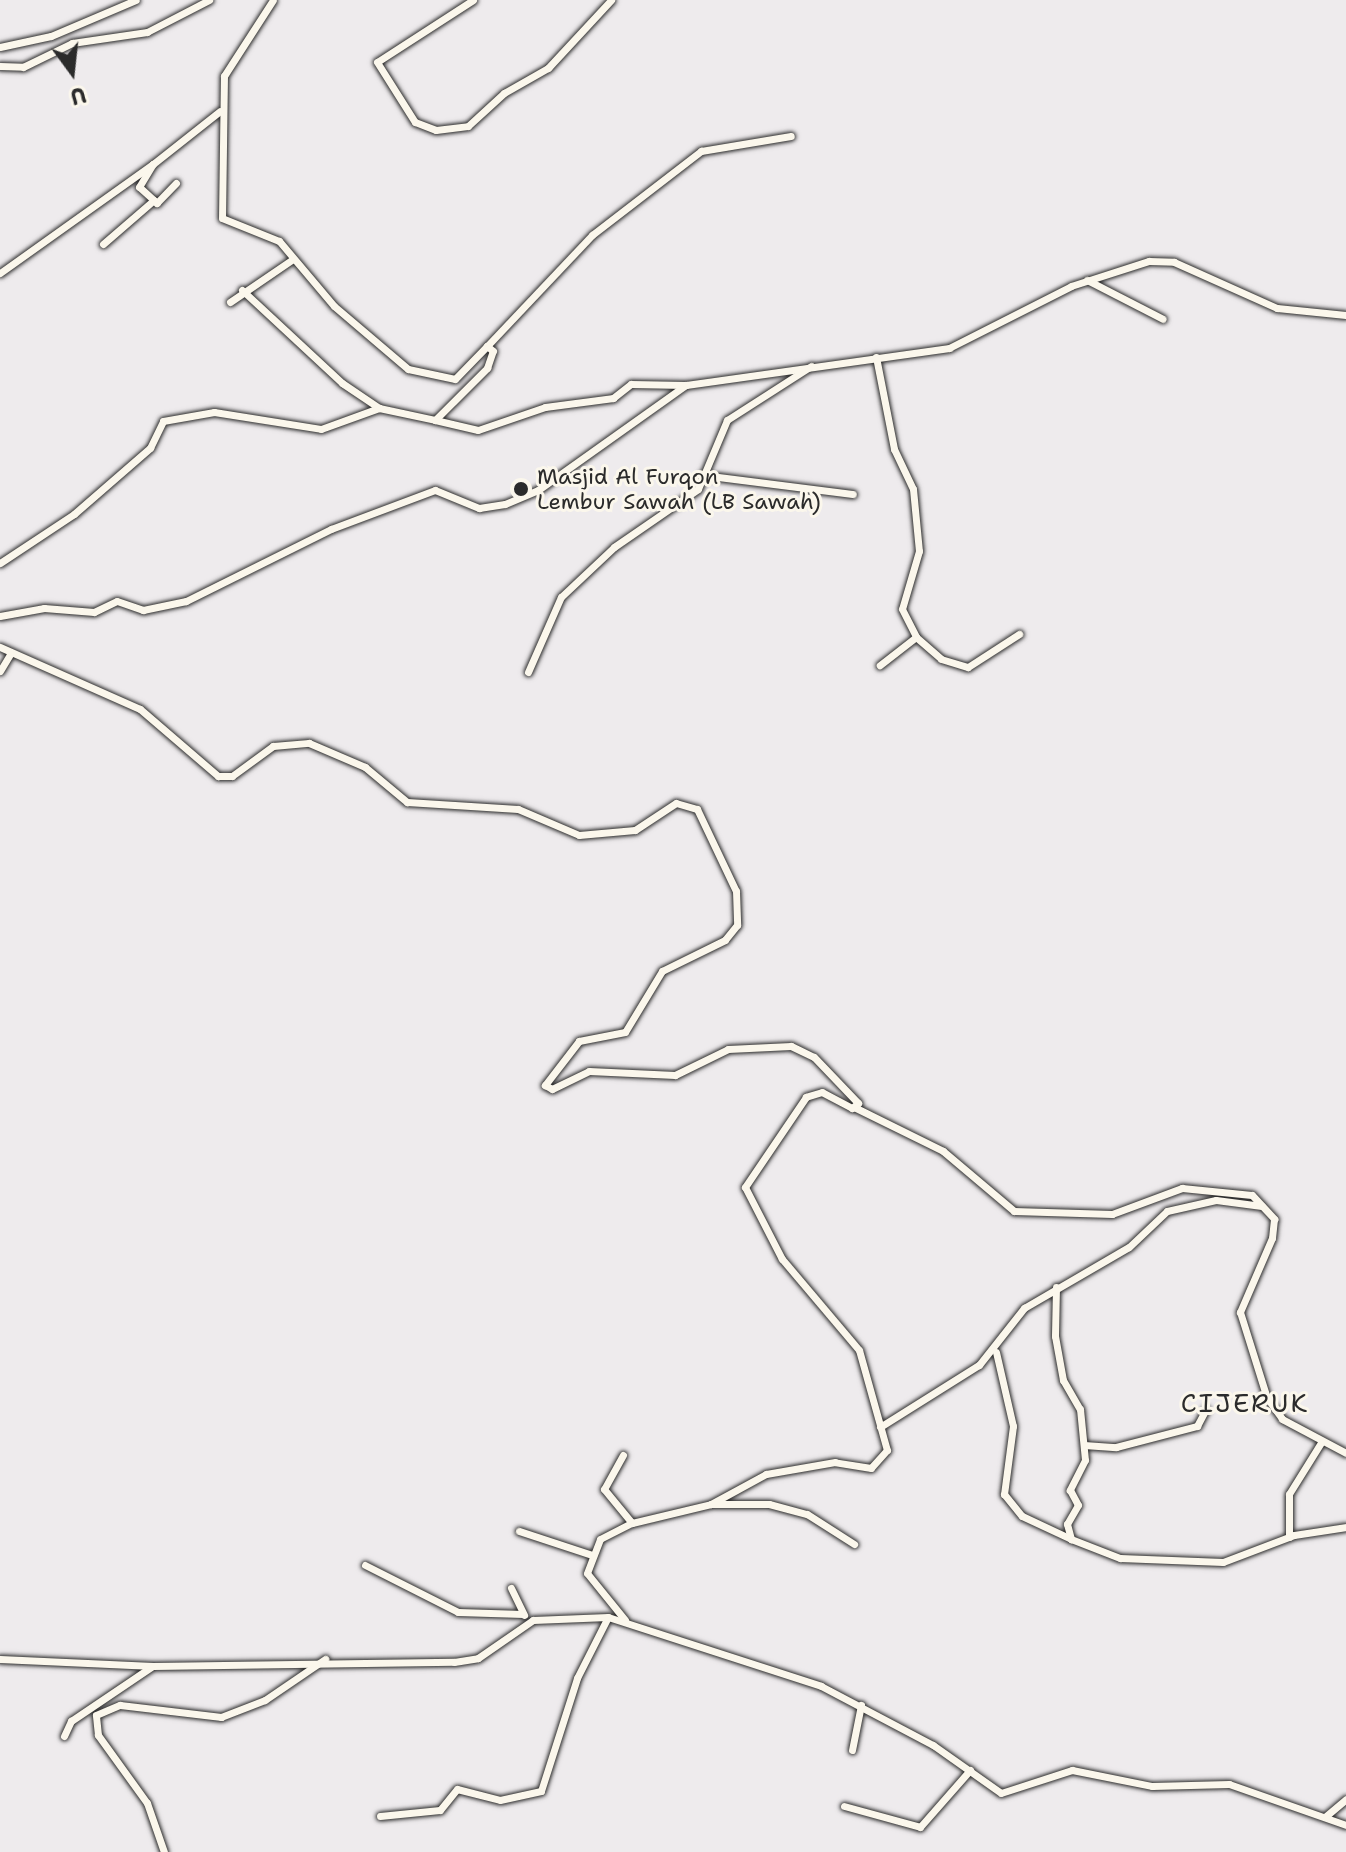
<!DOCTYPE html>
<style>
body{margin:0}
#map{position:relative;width:1346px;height:1852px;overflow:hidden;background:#eeebed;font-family:"Shantell Sans",sans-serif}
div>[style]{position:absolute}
.roads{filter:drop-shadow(0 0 2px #2b2b2b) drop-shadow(0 0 2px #2b2b2b)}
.street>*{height:7px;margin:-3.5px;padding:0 3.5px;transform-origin:3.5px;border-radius:3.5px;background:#fbf7ec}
.dots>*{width:22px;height:22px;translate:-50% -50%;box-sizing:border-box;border:4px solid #fbf7ec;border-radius:50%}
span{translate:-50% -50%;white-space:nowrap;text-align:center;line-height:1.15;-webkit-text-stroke:6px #fbf7ec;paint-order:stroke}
.poi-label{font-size:22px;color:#2b2b2b}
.left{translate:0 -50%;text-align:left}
.quarter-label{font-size:26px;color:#2b2b2b;letter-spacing:2px}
.north{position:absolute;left:32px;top:32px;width:80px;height:80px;-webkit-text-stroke:6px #fbf7ec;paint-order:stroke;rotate:165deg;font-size:22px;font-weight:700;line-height:32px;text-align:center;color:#2b2b2b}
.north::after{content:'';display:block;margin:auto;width:28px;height:36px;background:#2b2b2b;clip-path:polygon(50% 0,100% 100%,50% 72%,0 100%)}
</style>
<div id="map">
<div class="roads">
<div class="street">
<i style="left:473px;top:0;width:114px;rotate:147.1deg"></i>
<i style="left:377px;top:62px;width:71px;rotate:57.7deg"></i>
<i style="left:415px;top:122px;width:22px;rotate:21deg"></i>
<i style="left:436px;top:130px;width:32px;rotate:-7deg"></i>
<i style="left:468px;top:126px;width:49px;rotate:-42.5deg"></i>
<i style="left:504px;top:93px;width:51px;rotate:-29.6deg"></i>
<i style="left:548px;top:68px;width:93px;rotate:-47.2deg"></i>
<i style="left:0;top:47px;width:52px;rotate:-12.2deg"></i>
<i style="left:51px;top:36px;width:92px;rotate:-23deg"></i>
<i style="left:0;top:66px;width:23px;rotate:2deg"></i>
<i style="left:23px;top:67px;width:55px;rotate:-26.1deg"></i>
<i style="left:72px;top:43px;width:76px;rotate:-8.3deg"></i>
<i style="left:147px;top:32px;width:70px;rotate:-27.3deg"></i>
<i style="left:176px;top:183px;width:28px;rotate:134deg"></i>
<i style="left:157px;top:203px;width:24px;rotate:-138deg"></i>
<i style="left:139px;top:187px;width:27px;rotate:-59deg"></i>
<i style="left:153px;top:164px;width:85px;rotate:-38.3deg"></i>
<i style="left:103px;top:244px;width:67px;rotate:-40.8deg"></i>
<i style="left:0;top:273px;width:188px;rotate:-35.5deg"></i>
<i style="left:1087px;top:280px;width:85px;rotate:27.2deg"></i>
<i style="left:242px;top:290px;width:137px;rotate:42.9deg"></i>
<i style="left:342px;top:383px;width:45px;rotate:34deg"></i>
<i style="left:230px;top:302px;width:76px;rotate:-34.3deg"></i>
<i style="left:487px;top:346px;width:153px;rotate:-46.6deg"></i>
<i style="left:592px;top:235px;width:138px;rotate:-37.6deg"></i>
<i style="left:701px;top:151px;width:91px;rotate:-9.5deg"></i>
<i style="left:876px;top:357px;width:94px;rotate:78.9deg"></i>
<i style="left:894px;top:449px;width:44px;rotate:64.6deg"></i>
<i style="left:913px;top:489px;width:62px;rotate:84.5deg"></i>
<i style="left:919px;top:551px;width:60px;rotate:106.3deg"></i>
<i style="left:902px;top:609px;width:31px;rotate:63deg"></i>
<i style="left:916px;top:637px;width:46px;rotate:142.1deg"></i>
<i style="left:435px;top:420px;width:44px;rotate:13.1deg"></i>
<i style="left:478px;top:430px;width:71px;rotate:-18.9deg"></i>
<i style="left:545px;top:407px;width:69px;rotate:-7.5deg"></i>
<i style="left:613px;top:398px;width:23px;rotate:-38deg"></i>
<i style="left:631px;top:384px;width:55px;rotate:1deg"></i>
<i style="left:702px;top:475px;width:152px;rotate:7.2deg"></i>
<i style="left:0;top:563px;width:89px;rotate:-33.5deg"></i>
<i style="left:74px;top:514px;width:101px;rotate:-41deg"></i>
<i style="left:150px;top:448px;width:30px;rotate:-64deg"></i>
<i style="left:163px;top:421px;width:52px;rotate:-10deg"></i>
<i style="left:214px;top:412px;width:108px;rotate:9deg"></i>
<i style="left:321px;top:429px;width:62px;rotate:-19.9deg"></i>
<i style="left:379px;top:408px;width:57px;rotate:12.1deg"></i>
<i style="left:435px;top:420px;width:74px;rotate:-45deg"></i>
<i style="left:487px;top:368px;width:18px;rotate:-71deg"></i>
<i style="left:493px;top:351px;width:8px;rotate:-140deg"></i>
<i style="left:487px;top:346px;width:46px;rotate:134.1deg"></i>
<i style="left:455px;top:379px;width:48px;rotate:-168deg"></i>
<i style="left:408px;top:369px;width:97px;rotate:-139.6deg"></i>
<i style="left:334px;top:306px;width:85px;rotate:-130.2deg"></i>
<i style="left:279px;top:241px;width:61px;rotate:-158deg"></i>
<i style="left:222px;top:218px;width:142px;rotate:-89.2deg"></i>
<i style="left:224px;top:76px;width:90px;rotate:-57.2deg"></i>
<i style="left:0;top:616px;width:45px;rotate:-10.3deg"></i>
<i style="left:44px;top:608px;width:50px;rotate:4.6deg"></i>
<i style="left:94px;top:612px;width:25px;rotate:-26deg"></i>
<i style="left:117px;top:601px;width:28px;rotate:19deg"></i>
<i style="left:143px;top:610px;width:44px;rotate:-11.8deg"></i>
<i style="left:186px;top:601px;width:162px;rotate:-26.4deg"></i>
<i style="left:331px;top:529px;width:111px;rotate:-20.6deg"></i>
<i style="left:435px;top:490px;width:48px;rotate:22.2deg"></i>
<i style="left:479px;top:508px;width:26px;rotate:-9deg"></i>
<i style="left:505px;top:504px;width:36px;rotate:-23deg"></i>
<i style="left:538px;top:490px;width:181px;rotate:-35.4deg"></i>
<i style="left:686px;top:385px;width:266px;rotate:-8deg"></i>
<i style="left:949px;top:348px;width:137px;rotate:-26.9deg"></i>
<i style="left:1071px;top:286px;width:82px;rotate:-17.8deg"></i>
<i style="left:1149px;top:261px;width:25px;rotate:2deg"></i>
<i style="left:1174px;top:262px;width:113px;rotate:24.1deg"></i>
<i style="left:1277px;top:308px;width:69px;rotate:5.8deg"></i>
<i style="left:916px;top:637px;width:33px;rotate:41deg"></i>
<i style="left:941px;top:659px;width:28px;rotate:17deg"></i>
<i style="left:968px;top:667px;width:61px;rotate:-32.9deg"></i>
<i style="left:0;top:647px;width:153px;rotate:23.9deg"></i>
<i style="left:140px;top:709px;width:103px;rotate:40.7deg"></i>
<i style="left:218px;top:776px;width:14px"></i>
<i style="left:232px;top:776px;width:51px;rotate:-36.2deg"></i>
<i style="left:273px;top:746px;width:36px;rotate:-5deg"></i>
<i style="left:309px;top:743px;width:61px;rotate:23.2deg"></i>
<i style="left:365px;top:767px;width:55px;rotate:39.8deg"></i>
<i style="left:407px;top:802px;width:111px;rotate:3.6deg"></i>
<i style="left:518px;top:809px;width:66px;rotate:23.1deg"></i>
<i style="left:579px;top:835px;width:56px;rotate:-5.1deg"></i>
<i style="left:635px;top:830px;width:49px;rotate:-33.4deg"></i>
<i style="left:676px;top:803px;width:22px;rotate:16deg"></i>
<i style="left:697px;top:809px;width:91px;rotate:64.6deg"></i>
<i style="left:736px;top:891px;width:34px;rotate:88deg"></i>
<i style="left:737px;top:925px;width:19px;rotate:129deg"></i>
<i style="left:725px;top:940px;width:70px;rotate:153.8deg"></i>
<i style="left:662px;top:971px;width:71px;rotate:121.2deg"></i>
<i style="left:625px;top:1032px;width:47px;rotate:168.9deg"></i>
<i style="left:579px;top:1041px;width:56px;rotate:127.7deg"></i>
<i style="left:545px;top:1085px;width:8px;rotate:30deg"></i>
<i style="left:552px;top:1089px;width:41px;rotate:-25.9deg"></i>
<i style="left:589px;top:1071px;width:86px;rotate:2.7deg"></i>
<i style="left:675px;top:1075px;width:59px;rotate:-26.1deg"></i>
<i style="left:728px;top:1049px;width:63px;rotate:-2.7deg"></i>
<i style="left:791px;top:1046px;width:25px;rotate:26deg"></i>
<i style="left:814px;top:1057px;width:64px;rotate:46.3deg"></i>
<i style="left:858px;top:1103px;width:8px;rotate:140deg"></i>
<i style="left:852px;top:1108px;width:34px;rotate:-152deg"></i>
<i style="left:822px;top:1092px;width:17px;rotate:163deg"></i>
<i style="left:806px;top:1097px;width:109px;rotate:124.1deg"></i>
<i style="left:745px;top:1187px;width:81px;rotate:62.8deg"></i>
<i style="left:782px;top:1259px;width:119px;rotate:49.8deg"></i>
<i style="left:859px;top:1350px;width:104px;rotate:74.4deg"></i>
<i style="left:887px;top:1450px;width:24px;rotate:132deg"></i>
<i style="left:871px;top:1468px;width:36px;rotate:-171deg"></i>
<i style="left:835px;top:1462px;width:70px;rotate:170.1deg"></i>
<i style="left:766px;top:1474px;width:63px;rotate:151.4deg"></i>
<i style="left:0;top:671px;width:21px;rotate:-59deg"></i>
<i style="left:528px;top:672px;width:82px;rotate:-66.3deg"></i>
<i style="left:561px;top:597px;width:73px;rotate:-43.3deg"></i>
<i style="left:614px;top:547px;width:102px;rotate:-34.6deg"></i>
<i style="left:698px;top:489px;width:75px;rotate:-67.2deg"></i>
<i style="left:727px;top:420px;width:100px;rotate:-32.7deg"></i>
<i style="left:856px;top:1108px;width:97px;rotate:26.3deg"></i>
<i style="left:943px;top:1151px;width:93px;rotate:40.2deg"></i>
<i style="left:1014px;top:1211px;width:98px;rotate:1.8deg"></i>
<i style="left:1112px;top:1214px;width:75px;rotate:-20.4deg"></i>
<i style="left:1182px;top:1188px;width:70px;rotate:5.7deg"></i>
<i style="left:1252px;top:1195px;width:33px;rotate:47deg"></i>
<i style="left:1274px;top:1219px;width:19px;rotate:96deg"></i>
<i style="left:1272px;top:1238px;width:81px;rotate:113.4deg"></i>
<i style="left:1240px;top:1312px;width:90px;rotate:72.6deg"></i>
<i style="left:1267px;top:1398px;width:26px;rotate:54deg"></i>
<i style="left:1282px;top:1419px;width:72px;rotate:28deg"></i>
<i style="left:1056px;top:1287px;width:49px;rotate:91.2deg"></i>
<i style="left:1055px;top:1336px;width:45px;rotate:79.7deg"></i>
<i style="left:1063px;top:1380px;width:34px;rotate:60deg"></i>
<i style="left:1080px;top:1409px;width:51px;rotate:84.4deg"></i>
<i style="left:1085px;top:1460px;width:34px;rotate:117deg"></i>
<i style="left:1070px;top:1490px;width:17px;rotate:62deg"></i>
<i style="left:1078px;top:1505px;width:22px;rotate:120deg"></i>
<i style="left:1067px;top:1524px;width:16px;rotate:75deg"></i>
<i style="left:1071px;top:1539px;width:53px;rotate:21.2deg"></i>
<i style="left:1120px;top:1558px;width:103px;rotate:2.2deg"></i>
<i style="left:1223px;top:1562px;width:76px;rotate:-20.8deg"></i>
<i style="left:1294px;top:1535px;width:53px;rotate:-8.7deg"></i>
<i style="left:996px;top:1352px;width:76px;rotate:77.1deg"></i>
<i style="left:1013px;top:1426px;width:69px;rotate:97.5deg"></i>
<i style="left:1004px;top:1494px;width:28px;rotate:51deg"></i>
<i style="left:1022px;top:1516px;width:54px;rotate:25.1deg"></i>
<i style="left:880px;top:1427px;width:117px;rotate:-32.1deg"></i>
<i style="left:979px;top:1365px;width:73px;rotate:-51.7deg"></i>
<i style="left:1024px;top:1308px;width:121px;rotate:-30.2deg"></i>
<i style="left:1129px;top:1247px;width:52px;rotate:-43.5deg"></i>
<i style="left:1167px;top:1211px;width:50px;rotate:-12.7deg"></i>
<i style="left:1216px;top:1200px;width:46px;rotate:7.4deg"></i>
<i style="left:1084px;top:1445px;width:32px;rotate:4deg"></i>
<i style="left:1116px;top:1447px;width:84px;rotate:-14.5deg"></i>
<i style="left:1197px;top:1426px;width:19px;rotate:-62deg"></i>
<i style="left:623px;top:1455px;width:39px;rotate:119deg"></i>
<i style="left:604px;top:1489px;width:44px;rotate:50.5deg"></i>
<i style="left:519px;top:1531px;width:77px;rotate:18.2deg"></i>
<i style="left:1289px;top:1537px;width:43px;rotate:-90deg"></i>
<i style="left:1289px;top:1494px;width:62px;rotate:-58.1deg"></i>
<i style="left:365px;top:1565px;width:104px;rotate:26.8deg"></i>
<i style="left:458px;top:1612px;width:65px;rotate:1.8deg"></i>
<i style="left:511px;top:1588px;width:30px;rotate:64deg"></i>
<i style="left:625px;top:1620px;width:60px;rotate:-129deg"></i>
<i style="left:587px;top:1573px;width:36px;rotate:-69deg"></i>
<i style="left:600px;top:1539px;width:36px;rotate:-27deg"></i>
<i style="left:632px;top:1523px;width:81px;rotate:-13.5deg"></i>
<i style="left:711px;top:1504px;width:58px"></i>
<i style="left:769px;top:1504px;width:39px;rotate:15deg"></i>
<i style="left:807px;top:1514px;width:56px;rotate:32.6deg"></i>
<i style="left:0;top:1659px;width:153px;rotate:2.6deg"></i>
<i style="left:153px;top:1666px;width:301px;rotate:-0.8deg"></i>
<i style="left:454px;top:1662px;width:24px;rotate:-9deg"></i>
<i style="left:478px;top:1658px;width:67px;rotate:-34.6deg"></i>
<i style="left:533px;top:1620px;width:75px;rotate:-2.3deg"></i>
<i style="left:608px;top:1617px;width:224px;rotate:17.9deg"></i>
<i style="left:821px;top:1686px;width:127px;rotate:27.8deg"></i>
<i style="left:933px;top:1745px;width:83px;rotate:35.2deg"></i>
<i style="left:1001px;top:1793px;width:75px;rotate:-17.9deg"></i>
<i style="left:1072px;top:1770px;width:82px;rotate:11.3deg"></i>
<i style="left:1152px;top:1786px;width:77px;rotate:-1.5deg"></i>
<i style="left:1229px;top:1784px;width:124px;rotate:19.3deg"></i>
<i style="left:64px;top:1736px;width:17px;rotate:-65deg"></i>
<i style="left:71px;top:1721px;width:97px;rotate:-34deg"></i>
<i style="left:852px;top:1750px;width:46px;rotate:-78.7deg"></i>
<i style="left:844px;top:1806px;width:79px;rotate:15.4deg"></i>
<i style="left:920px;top:1827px;width:76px;rotate:-48.7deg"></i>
<i style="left:380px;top:1816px;width:60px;rotate:-5.7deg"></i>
<i style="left:440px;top:1810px;width:27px;rotate:-51deg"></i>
<i style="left:457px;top:1789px;width:44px;rotate:14.3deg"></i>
<i style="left:500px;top:1800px;width:42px;rotate:-12.4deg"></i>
<i style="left:541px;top:1791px;width:119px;rotate:-72.3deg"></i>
<i style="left:577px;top:1678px;width:68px;rotate:-63.1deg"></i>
<i style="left:1326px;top:1816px;width:26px;rotate:-40deg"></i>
<i style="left:164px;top:1852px;width:52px;rotate:-109.1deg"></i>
<i style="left:147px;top:1803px;width:84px;rotate:-125.8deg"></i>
<i style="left:98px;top:1735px;width:20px;rotate:-96deg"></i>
<i style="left:96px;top:1715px;width:26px;rotate:-23deg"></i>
<i style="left:120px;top:1705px;width:102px;rotate:6.8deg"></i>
<i style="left:221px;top:1717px;width:47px;rotate:-21.1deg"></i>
<i style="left:265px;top:1700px;width:73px;rotate:-34.3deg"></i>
</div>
</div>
<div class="dots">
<i style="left:521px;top:489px;background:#2b2b2b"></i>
</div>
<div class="poi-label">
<span class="left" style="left:537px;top:489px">Masjid Al Furqon<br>Lembur Sawah (LB Sawah)</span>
</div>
<div class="quarter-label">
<span style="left:1245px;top:1403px">CIJERUK</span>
</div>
<div class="north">U</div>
</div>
